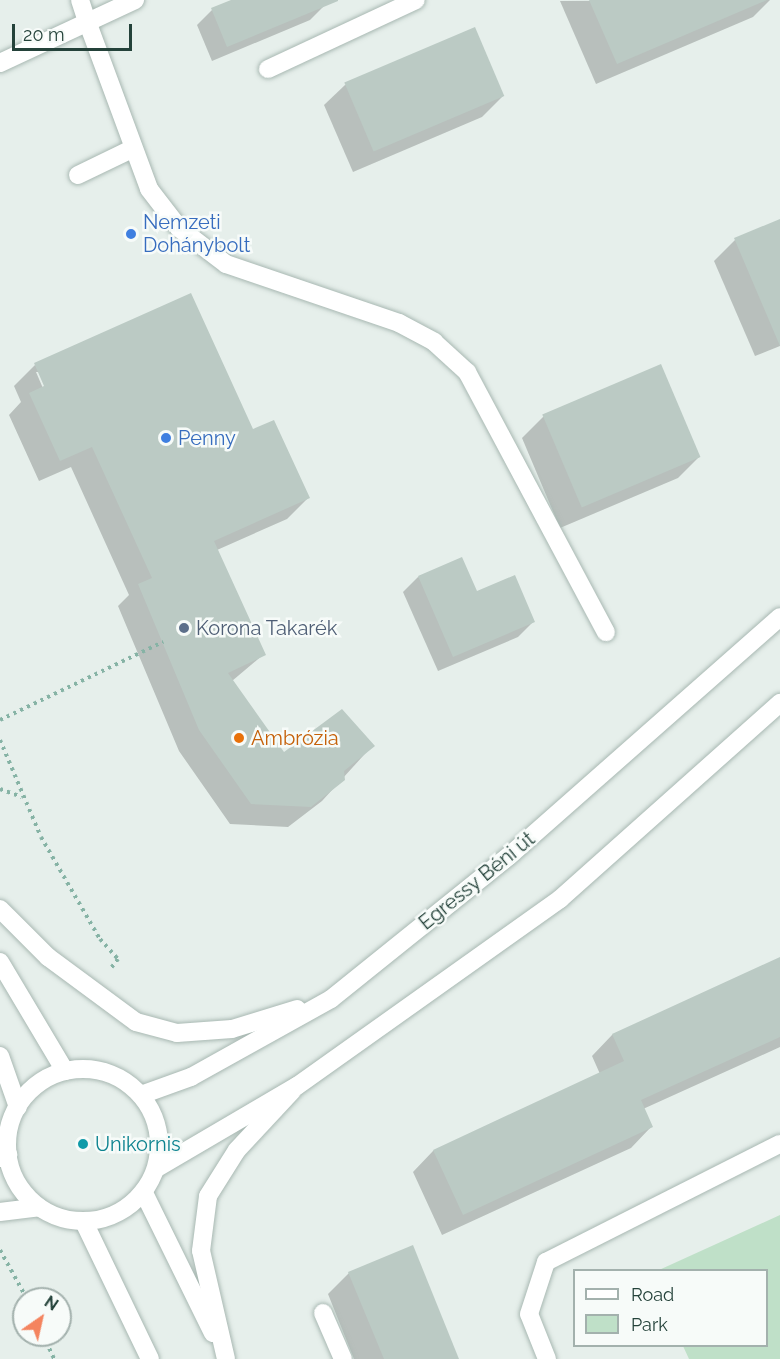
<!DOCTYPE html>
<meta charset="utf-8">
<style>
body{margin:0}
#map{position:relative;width:780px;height:1359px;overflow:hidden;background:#e6efeb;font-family:Raleway,sans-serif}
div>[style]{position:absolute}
.green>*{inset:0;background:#bfe0c8}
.shadow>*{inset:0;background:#0003}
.building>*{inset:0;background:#bbcac4;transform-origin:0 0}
.path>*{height:4px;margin-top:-2px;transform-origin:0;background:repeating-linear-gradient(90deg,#86b3a5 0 3px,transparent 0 7.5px)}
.roads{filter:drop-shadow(0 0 2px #a8b8b2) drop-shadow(0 0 2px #a8b8b2)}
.service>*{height:18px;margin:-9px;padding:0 9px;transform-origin:9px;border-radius:9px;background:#fff}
.minor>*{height:18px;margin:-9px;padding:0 9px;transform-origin:9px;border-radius:9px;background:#fff}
.tertiary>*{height:18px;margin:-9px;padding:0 9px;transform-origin:9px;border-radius:9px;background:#fff}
.tertiary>.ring{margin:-9px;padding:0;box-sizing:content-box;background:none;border:18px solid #fff;border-radius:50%}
.dots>*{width:16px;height:16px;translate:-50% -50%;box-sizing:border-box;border:3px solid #f7fbf9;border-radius:50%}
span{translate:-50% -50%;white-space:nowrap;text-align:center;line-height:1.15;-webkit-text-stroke:5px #f7fbf9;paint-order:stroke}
.shop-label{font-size:20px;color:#366cbe}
.left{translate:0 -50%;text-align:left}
.service-label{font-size:20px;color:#4e5e75}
.food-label{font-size:20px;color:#c56008}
.street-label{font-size:20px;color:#24423a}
.culture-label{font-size:20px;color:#0d838f}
.legend{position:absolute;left:573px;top:1269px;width:195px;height:78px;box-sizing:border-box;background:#f7fbf9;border:2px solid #a3b1ad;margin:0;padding:8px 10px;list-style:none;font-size:18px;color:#24423a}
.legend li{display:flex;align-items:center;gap:12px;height:30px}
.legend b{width:30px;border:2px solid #a3b1ad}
.north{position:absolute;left:12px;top:1287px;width:60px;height:60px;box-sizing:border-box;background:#f7fbf9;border:2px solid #a3b1ad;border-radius:50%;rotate:34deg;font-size:16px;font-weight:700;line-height:24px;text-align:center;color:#24423a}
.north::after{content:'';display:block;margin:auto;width:21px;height:27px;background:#f4845f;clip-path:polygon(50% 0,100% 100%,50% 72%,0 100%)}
.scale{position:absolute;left:12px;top:24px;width:120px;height:27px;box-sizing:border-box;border:3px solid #24423a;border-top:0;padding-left:8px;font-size:18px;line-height:21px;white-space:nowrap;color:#24423a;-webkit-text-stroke:4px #f7fbf9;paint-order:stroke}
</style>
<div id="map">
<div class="green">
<i style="clip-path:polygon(780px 1215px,780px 1359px,689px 1359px,683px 1346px,766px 1346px,766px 1270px,659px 1270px)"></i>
</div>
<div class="shadow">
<i style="clip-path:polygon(234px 0,322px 0,325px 5px,310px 20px,212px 61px,197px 25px,212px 10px)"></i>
<i style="clip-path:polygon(770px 0,753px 17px,596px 84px,560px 1px)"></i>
<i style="clip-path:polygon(345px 85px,503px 96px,482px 117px,353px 172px,324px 105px)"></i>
<i style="clip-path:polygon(780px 220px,780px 346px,755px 356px,714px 261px,735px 240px)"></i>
<i style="clip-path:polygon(evenodd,35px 365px,252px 431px,308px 498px,287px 519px,217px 550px,264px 654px,232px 681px,283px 755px,373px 745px,322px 801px,288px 827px,230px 824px,179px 751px,118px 606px,129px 595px,71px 467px,39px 481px,9px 415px,21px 402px,14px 386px,35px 365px,36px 372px,39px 372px,48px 392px,45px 393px,36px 372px)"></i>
<i style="clip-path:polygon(660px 366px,699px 457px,678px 478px,560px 528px,522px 438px,543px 417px)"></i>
<i style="clip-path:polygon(418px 577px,476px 593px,533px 622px,518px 637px,438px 671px,403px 592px)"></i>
<i style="clip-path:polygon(780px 959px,780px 1047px,643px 1109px,651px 1127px,631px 1148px,442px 1235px,413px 1172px,433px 1151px,600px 1074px,592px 1056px,612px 1035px)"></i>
<i style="clip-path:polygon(349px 1273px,458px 1359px,354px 1359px,328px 1294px)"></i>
</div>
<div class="building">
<i style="clip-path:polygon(231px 0,338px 0,338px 1px,227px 47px,211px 8px)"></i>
<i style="clip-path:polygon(589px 0,767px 0,617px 64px)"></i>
<i style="left:475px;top:27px;width:75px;height:142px;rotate:67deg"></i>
<i style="clip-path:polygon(780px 219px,780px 346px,734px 238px)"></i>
<i style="clip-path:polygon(191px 293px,253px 429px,274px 420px,310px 498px,214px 541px,266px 655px,228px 673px,284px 752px,342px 709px,375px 746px,344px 771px,345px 780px,311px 807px,251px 804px,199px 730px,138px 584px,152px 578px,92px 447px,60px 461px,29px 393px,44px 386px,34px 363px)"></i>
<i style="left:661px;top:364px;width:101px;height:129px;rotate:67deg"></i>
<i style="clip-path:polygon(462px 557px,477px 591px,515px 575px,535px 622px,453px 657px,418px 576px)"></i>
<i style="clip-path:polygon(780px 957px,780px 1037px,641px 1100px,653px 1127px,463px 1215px,433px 1150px,624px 1061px,612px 1034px)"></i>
<i style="clip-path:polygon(413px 1245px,459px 1359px,384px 1359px,348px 1272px)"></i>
</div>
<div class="path">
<i style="left:0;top:720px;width:181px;rotate:-25.6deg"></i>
<i style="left:0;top:740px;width:105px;rotate:67.1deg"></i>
<i style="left:41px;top:837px;width:118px;rotate:60deg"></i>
<i style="left:100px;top:939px;width:27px;rotate:48deg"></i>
<i style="left:118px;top:959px;width:11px;rotate:128deg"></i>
<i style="left:0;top:789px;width:23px;rotate:20deg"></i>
<i style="left:0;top:1250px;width:56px;rotate:61.1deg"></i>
<i style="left:43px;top:1335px;width:26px;rotate:65deg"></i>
</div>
<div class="roads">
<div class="service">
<i style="left:87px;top:21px;width:179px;rotate:69.7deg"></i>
<i style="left:149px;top:189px;width:49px;rotate:52.4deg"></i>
<i style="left:179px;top:228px;width:59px;rotate:37.5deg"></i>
<i style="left:226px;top:264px;width:183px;rotate:18.8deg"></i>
<i style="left:399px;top:323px;width:40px;rotate:28deg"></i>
<i style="left:434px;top:342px;width:45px;rotate:42.3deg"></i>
<i style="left:467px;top:372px;width:295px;rotate:61.9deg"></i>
<i style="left:268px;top:69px;width:163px;rotate:-25deg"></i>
<i style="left:78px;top:175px;width:60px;rotate:-25.7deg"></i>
<i style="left:323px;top:1313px;width:50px;rotate:66.5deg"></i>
</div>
<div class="minor">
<i style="left:80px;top:0;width:22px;rotate:72deg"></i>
<i style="left:0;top:63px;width:149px;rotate:-25deg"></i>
<i style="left:0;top:1158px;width:9px;rotate:-21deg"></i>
<i style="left:144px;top:1193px;width:156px;rotate:63.8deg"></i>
<i style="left:0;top:1212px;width:39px;rotate:-7deg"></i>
<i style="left:84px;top:1222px;width:152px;rotate:64.3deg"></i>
<i style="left:226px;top:1359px;width:111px;rotate:-103deg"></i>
<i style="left:201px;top:1251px;width:55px;rotate:-82.7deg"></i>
<i style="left:208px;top:1196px;width:54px;rotate:-57.8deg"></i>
<i style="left:237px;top:1150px;width:81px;rotate:-47deg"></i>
<i style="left:547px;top:1359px;width:48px;rotate:-111.8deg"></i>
<i style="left:529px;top:1314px;width:55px;rotate:-71.9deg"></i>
<i style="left:546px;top:1262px;width:262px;rotate:-26.8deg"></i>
</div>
<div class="tertiary">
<i style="left:0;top:909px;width:68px;rotate:45deg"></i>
<i style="left:48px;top:957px;width:109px;rotate:36.5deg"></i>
<i style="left:136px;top:1022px;width:42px;rotate:15deg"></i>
<i style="left:177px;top:1033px;width:55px;rotate:-4.2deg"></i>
<i style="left:232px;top:1029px;width:68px;rotate:-17.1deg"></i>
<i style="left:0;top:962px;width:127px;rotate:59.2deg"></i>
<i style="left:0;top:1056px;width:54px;rotate:70.6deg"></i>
<i class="ring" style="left:7px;top:1069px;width:134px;height:134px"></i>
<i style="left:141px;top:1095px;width:53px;rotate:-19.8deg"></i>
<i style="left:191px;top:1077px;width:160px;rotate:-29.1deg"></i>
<i style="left:331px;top:999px;width:228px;rotate:-38.8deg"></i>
<i style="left:509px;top:856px;width:361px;rotate:-41.4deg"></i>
<i style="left:157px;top:1168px;width:162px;rotate:-30.4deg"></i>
<i style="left:297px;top:1086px;width:323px;rotate:-35.4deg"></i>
<i style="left:560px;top:899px;width:295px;rotate:-41.7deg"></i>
</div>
</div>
<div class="dots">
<i style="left:131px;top:234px;background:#3f7fe0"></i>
<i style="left:166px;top:438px;background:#3f7fe0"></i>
<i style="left:184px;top:628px;background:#5c6f8a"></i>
<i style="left:239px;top:738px;background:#e8710a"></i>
<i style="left:83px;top:1144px;background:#0f9aa8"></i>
</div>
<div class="shop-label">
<span class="left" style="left:143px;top:234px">Nemzeti<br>Dohánybolt</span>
<span class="left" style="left:178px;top:438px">Penny</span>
</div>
<div class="service-label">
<span class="left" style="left:196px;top:628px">Korona Takarék</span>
</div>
<div class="food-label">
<span class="left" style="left:251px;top:738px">Ambrózia</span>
</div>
<div class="street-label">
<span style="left:477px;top:881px;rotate:-39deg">Egressy Béni út</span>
</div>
<div class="culture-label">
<span class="left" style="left:95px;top:1144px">Unikornis</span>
</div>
<ul class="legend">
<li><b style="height:8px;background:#fff"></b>Road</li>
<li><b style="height:16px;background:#bfe0c8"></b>Park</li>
</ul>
<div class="north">N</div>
<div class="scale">20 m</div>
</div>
